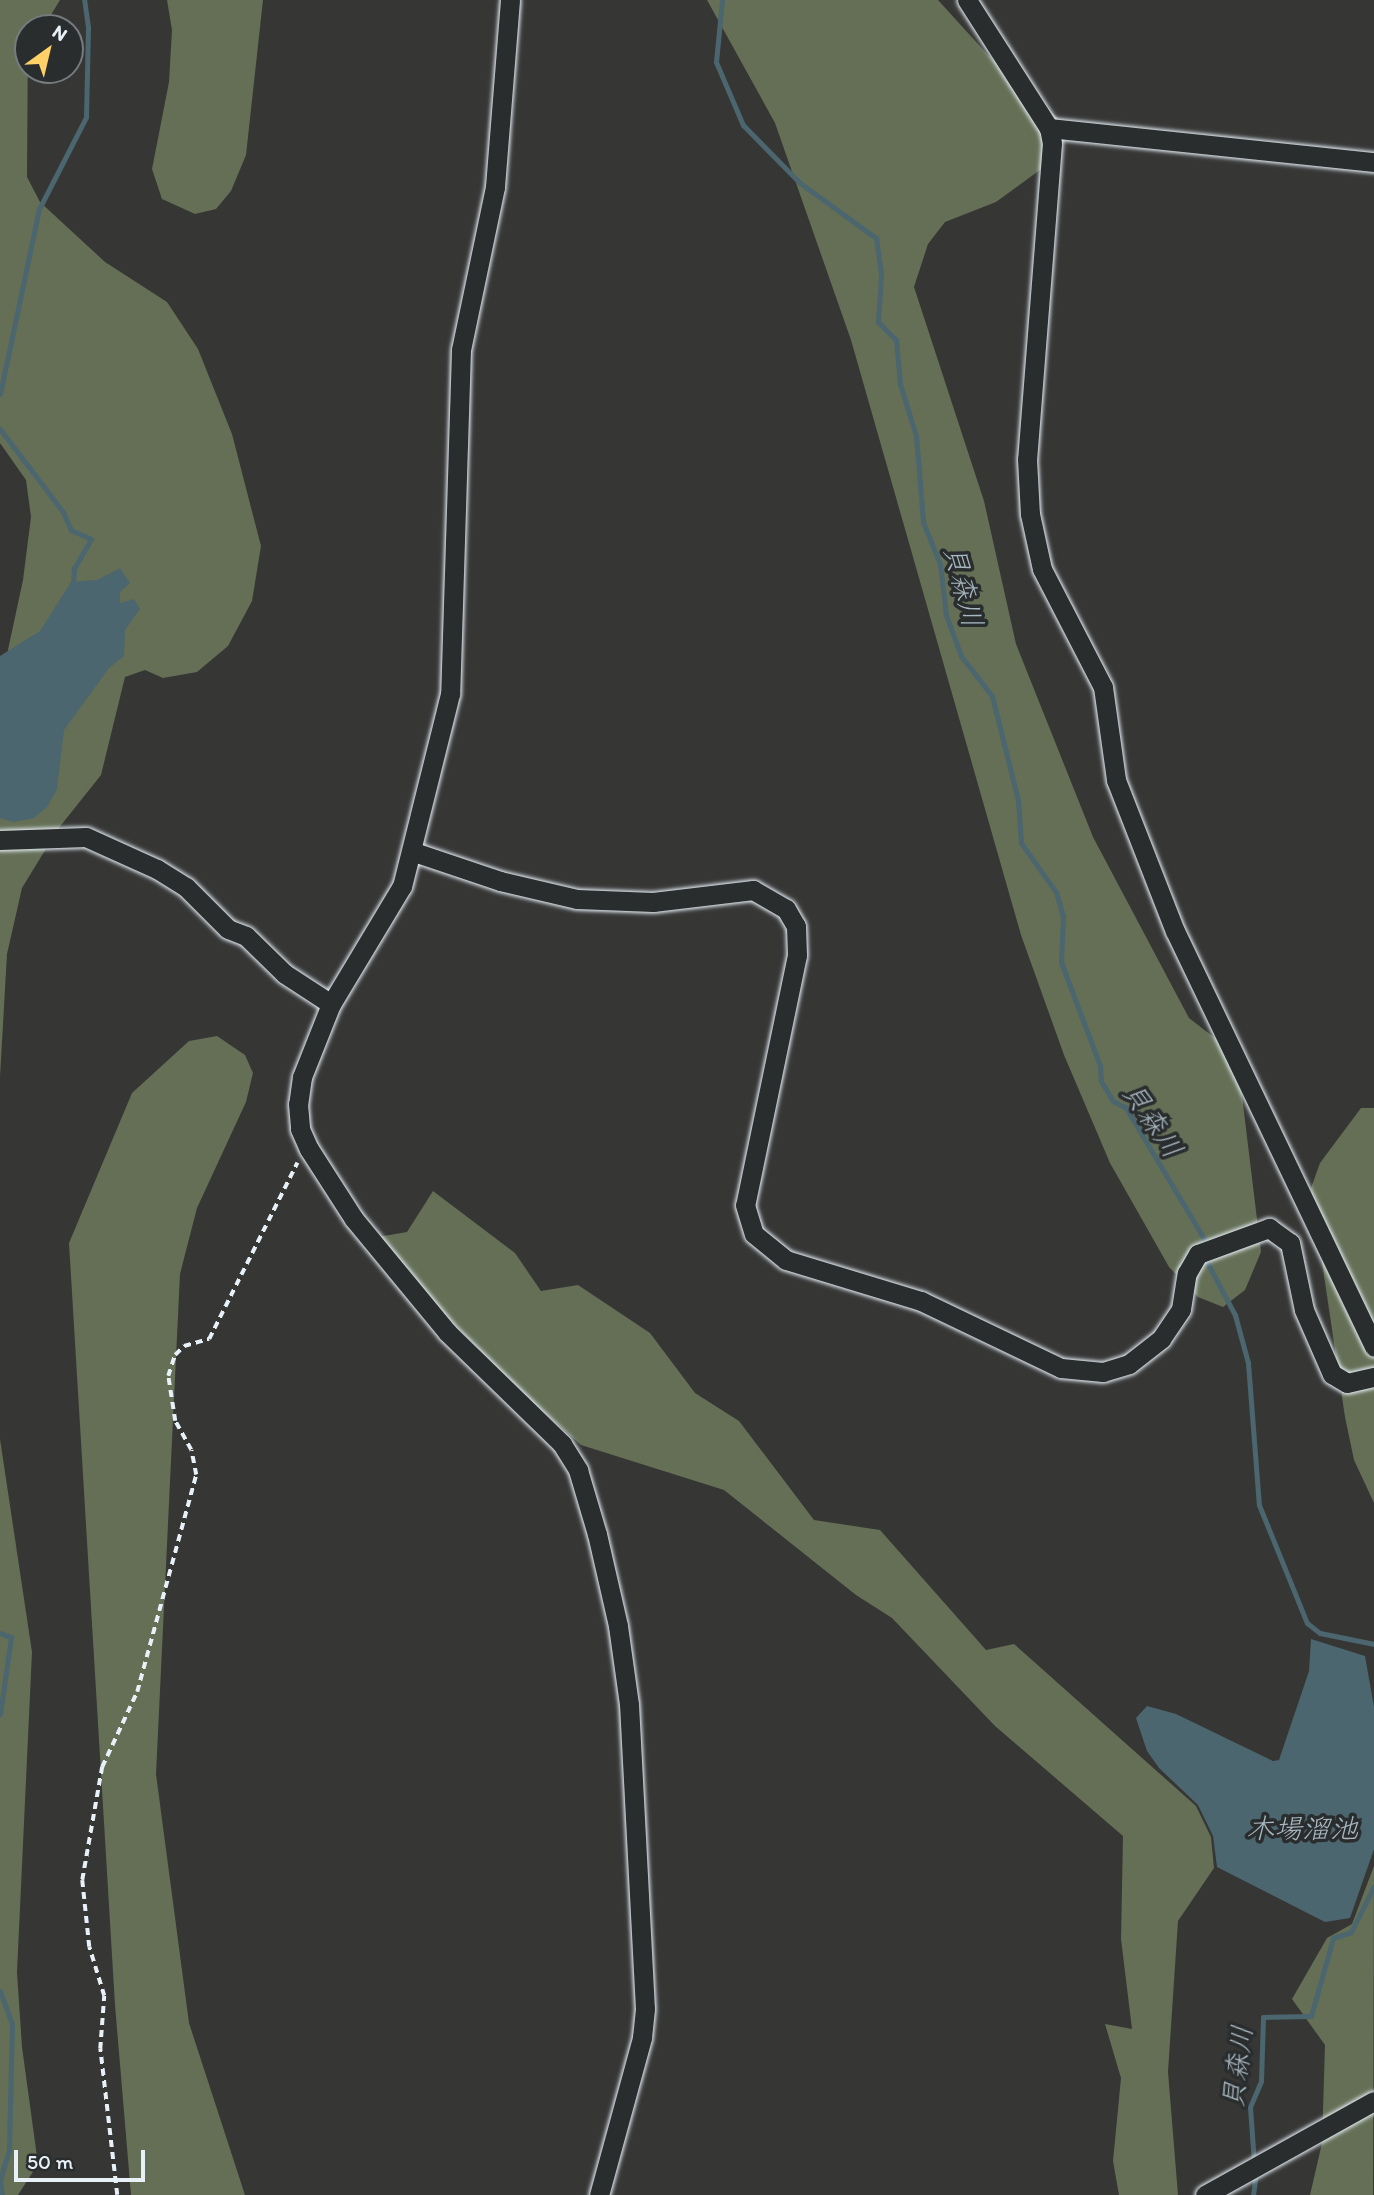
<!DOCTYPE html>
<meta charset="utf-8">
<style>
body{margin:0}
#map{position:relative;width:1374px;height:2195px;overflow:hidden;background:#363635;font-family:Itim,"Klee One",sans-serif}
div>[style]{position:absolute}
.green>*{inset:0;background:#646f56}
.water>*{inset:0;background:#4b666f}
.stream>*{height:5px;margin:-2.5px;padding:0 2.5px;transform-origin:2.5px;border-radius:2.5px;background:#4b666f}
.path>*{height:3.5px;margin-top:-1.75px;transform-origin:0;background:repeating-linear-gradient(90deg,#e8f1f8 0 7px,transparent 0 12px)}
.roads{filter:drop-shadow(0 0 2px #e8f1f8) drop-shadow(0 0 2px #e8f1f8)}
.minor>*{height:19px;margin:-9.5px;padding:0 9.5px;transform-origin:9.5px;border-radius:9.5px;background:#2a2d2e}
span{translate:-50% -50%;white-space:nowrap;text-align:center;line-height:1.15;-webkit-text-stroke:7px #2a2d2e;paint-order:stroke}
.water-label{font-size:28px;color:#a9b9c1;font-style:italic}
.north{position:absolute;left:14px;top:14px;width:70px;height:70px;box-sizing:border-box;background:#2a2d2e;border:2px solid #767b7f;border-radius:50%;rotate:34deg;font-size:19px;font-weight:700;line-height:28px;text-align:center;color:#e8f1f8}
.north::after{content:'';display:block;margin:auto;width:24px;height:32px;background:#ffd166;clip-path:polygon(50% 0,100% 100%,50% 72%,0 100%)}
.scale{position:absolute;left:14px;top:2150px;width:131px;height:32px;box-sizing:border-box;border:4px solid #e8f1f8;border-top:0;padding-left:9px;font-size:21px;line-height:24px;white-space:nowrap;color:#e8f1f8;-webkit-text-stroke:5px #2a2d2e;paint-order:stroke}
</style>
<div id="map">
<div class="green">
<i style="clip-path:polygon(0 0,60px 0,43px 28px,28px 28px,27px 177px,40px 202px,105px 262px,167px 302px,198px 349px,232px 434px,261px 546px,252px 601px,228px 646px,197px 672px,163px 678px,145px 670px,125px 677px,101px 775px,58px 829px,22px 888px,7px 954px,0 1077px,0 687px,23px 580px,31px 517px,26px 480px,0 443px)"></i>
<i style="clip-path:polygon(167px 0,263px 0,246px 155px,231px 191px,216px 209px,195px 214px,162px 199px,152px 169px,169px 82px,172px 30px)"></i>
<i style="clip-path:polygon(707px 0,938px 0,988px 55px,1062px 122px,1044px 167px,996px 202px,945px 222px,928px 244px,914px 287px,984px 501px,1016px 644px,1093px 837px,1189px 1018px,1220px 1042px,1239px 1071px,1261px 1252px,1245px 1290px,1223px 1307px,1198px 1297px,1169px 1267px,1110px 1163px,1064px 1055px,1021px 935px,851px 340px,775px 123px)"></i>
<i style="clip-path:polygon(217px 1036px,245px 1055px,253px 1073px,246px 1102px,197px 1208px,180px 1274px,156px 1774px,189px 2023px,245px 2195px,131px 2195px,115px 2005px,69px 1243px,132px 1093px,189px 1041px)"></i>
<i style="clip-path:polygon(1361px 1108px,1374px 1108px,1374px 1503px,1354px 1460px,1345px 1417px,1311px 1188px,1320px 1163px)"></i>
<i style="clip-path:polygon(433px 1191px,515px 1253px,541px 1291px,578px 1285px,650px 1333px,695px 1393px,739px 1421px,814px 1520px,880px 1530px,986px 1650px,1014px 1644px,1196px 1806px,1211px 1837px,1214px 1868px,1178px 1921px,1168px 2072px,1178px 2195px,1119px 2195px,1113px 2161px,1121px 2078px,1105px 2024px,1132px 2029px,1121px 1939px,1123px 1836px,995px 1726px,892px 1618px,856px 1595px,724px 1490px,581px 1445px,520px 1391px,444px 1314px,378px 1237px,407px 1232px)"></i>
<i style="clip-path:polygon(0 1439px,32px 1652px,17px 1972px,22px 2047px,38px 2164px,18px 2195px,0 2195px)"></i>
<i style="clip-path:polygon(1374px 1866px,1373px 2195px,1310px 2195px,1322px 2143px,1325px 2045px,1292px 1999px,1327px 1938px,1352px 1924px)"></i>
</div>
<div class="water">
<i style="clip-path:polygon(120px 568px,130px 583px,120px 592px,120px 603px,134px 599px,140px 609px,125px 630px,124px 656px,109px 668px,64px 730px,57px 789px,47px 807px,34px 818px,13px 822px,0 818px,0 656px,40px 631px,71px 582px,97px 580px)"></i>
<i style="clip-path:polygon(1311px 1639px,1365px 1656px,1374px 1707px,1374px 1849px,1350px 1918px,1325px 1922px,1217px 1867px,1213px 1836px,1198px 1805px,1159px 1768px,1147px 1751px,1136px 1718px,1147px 1706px,1176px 1714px,1273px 1761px,1279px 1760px,1309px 1671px)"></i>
</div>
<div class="stream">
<i style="left:722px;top:0;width:62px;rotate:95.5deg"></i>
<i style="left:716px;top:62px;width:69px;rotate:66.8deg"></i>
<i style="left:743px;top:125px;width:81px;rotate:45.5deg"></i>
<i style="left:800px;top:183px;width:94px;rotate:35.9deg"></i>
<i style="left:876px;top:238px;width:37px;rotate:82deg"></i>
<i style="left:881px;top:275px;width:47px;rotate:93.7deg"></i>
<i style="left:878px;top:322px;width:25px;rotate:45deg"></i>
<i style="left:896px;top:340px;width:44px;rotate:84.8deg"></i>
<i style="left:900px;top:384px;width:54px;rotate:72.9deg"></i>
<i style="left:916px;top:436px;width:86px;rotate:85.3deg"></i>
<i style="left:923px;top:522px;width:45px;rotate:68deg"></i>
<i style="left:940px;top:564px;width:51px;rotate:83.3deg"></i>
<i style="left:946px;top:615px;width:44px;rotate:69.9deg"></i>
<i style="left:961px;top:656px;width:51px;rotate:52.2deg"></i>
<i style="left:992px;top:696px;width:107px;rotate:76deg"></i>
<i style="left:1018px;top:800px;width:43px;rotate:86deg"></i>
<i style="left:1021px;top:843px;width:60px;rotate:54.5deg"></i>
<i style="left:1056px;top:892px;width:25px;rotate:74deg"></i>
<i style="left:1063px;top:916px;width:46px;rotate:92.5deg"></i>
<i style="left:1061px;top:962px;width:111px;rotate:69.4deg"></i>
<i style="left:1100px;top:1066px;width:15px;rotate:86deg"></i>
<i style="left:1101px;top:1081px;width:23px;rotate:59deg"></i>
<i style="left:1113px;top:1101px;width:15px;rotate:28deg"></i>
<i style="left:1126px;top:1108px;width:152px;rotate:59.2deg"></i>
<i style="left:0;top:394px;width:189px;rotate:-78.1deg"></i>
<i style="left:39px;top:209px;width:103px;rotate:-62.9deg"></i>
<i style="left:86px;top:117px;width:90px;rotate:-88.7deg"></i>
<i style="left:88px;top:27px;width:27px;rotate:-98deg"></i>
<i style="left:0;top:429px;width:104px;rotate:52.8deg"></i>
<i style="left:63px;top:512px;width:20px;rotate:66deg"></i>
<i style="left:71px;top:530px;width:22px;rotate:24deg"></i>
<i style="left:91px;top:539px;width:34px;rotate:120deg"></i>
<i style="left:74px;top:568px;width:19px;rotate:93deg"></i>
<i style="left:1208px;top:1264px;width:58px;rotate:62.1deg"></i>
<i style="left:1235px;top:1315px;width:50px;rotate:74.8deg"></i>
<i style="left:1248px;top:1363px;width:142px;rotate:85.6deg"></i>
<i style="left:1259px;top:1505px;width:127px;rotate:67.9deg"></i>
<i style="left:1307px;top:1623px;width:16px;rotate:38deg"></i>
<i style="left:1320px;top:1633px;width:55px;rotate:11.5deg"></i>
<i style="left:0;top:1633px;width:12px;rotate:20deg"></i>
<i style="left:11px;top:1637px;width:78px;rotate:98.1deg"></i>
<i style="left:0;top:1991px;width:35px;rotate:70deg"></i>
<i style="left:12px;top:2024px;width:126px;rotate:91.4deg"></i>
<i style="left:9px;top:2150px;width:30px;rotate:107deg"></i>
<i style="left:0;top:2179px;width:16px;rotate:83deg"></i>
<i style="left:1254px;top:2163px;width:56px;rotate:-94.1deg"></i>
<i style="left:1250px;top:2107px;width:28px;rotate:-67deg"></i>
<i style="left:1261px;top:2081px;width:64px;rotate:-88.2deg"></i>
<i style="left:1263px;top:2017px;width:48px;rotate:-1.2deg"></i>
<i style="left:1311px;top:2016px;width:81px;rotate:-74.2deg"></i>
<i style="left:1333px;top:1938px;width:19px;rotate:-18deg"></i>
<i style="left:1351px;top:1932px;width:51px;rotate:-63.4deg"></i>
<i style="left:1253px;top:2195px;width:22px;rotate:-82deg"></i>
</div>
<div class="path">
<i style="left:117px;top:2195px;width:147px;rotate:-96.6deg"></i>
<i style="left:100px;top:2049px;width:53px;rotate:-85.7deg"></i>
<i style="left:104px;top:1996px;width:51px;rotate:-107deg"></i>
<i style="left:89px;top:1947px;width:67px;rotate:-96deg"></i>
<i style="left:82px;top:1880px;width:115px;rotate:-80deg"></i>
<i style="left:102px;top:1767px;width:83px;rotate:-65deg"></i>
<i style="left:137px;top:1692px;width:225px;rotate:-74.8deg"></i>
<i style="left:196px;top:1475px;width:25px;rotate:-101deg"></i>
<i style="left:191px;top:1450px;width:33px;rotate:-119deg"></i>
<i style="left:175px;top:1421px;width:46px;rotate:-98.8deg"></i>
<i style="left:168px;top:1376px;width:22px;rotate:-72deg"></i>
<i style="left:175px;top:1355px;width:13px;rotate:-45deg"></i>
<i style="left:184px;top:1346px;width:26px;rotate:-16deg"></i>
<i style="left:209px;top:1339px;width:197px;rotate:-63.4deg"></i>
</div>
<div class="roads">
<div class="minor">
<i style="left:510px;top:0;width:188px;rotate:94.6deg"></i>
<i style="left:495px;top:187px;width:167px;rotate:101.8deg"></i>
<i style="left:461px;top:350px;width:344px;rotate:91.8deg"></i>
<i style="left:450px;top:694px;width:198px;rotate:104deg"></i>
<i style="left:402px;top:886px;width:138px;rotate:121deg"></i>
<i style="left:331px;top:1004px;width:79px;rotate:111.7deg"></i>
<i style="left:302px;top:1077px;width:27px;rotate:98deg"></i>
<i style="left:298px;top:1104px;width:25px;rotate:85deg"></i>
<i style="left:300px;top:1129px;width:22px;rotate:66deg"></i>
<i style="left:309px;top:1149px;width:83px;rotate:57.3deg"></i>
<i style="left:354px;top:1219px;width:146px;rotate:50.5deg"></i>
<i style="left:447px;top:1332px;width:161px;rotate:44.2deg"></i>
<i style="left:562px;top:1444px;width:31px;rotate:58deg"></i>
<i style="left:578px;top:1470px;width:67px;rotate:73.5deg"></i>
<i style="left:597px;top:1534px;width:94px;rotate:77.1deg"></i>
<i style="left:618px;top:1626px;width:79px;rotate:82deg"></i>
<i style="left:629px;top:1704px;width:305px;rotate:87deg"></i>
<i style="left:645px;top:2009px;width:29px;rotate:96deg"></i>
<i style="left:642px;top:2038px;width:163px;rotate:105.3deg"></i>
<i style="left:967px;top:0;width:152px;rotate:57.4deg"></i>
<i style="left:1049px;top:128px;width:15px;rotate:79deg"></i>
<i style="left:1052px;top:143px;width:317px;rotate:94.5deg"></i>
<i style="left:1027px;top:459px;width:55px;rotate:86.9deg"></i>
<i style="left:1030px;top:514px;width:56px;rotate:77.7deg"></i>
<i style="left:1042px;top:569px;width:133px;rotate:62.7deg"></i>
<i style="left:1103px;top:687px;width:94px;rotate:82deg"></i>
<i style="left:1116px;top:780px;width:162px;rotate:68.7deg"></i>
<i style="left:1175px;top:931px;width:461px;rotate:64.4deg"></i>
<i style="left:1049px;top:128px;width:327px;rotate:6deg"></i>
<i style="left:0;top:840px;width:86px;rotate:-2deg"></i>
<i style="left:86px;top:837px;width:78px;rotate:24.3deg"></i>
<i style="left:157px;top:869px;width:34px;rotate:32deg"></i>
<i style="left:186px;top:887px;width:59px;rotate:45deg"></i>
<i style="left:228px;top:929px;width:19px;rotate:21deg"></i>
<i style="left:246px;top:936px;width:54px;rotate:44.3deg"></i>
<i style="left:285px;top:974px;width:55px;rotate:33.1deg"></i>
<i style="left:414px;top:852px;width:91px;rotate:18.6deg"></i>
<i style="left:500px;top:881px;width:79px;rotate:13.2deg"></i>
<i style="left:577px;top:899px;width:76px;rotate:2.3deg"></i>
<i style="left:653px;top:902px;width:101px;rotate:-6.8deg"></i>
<i style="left:753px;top:890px;width:38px;rotate:30deg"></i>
<i style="left:786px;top:909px;width:20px;rotate:60deg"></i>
<i style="left:796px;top:926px;width:29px;rotate:88deg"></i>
<i style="left:797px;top:955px;width:255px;rotate:101.7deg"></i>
<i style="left:745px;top:1205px;width:30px;rotate:73deg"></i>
<i style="left:754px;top:1234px;width:41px;rotate:39.1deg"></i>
<i style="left:786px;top:1260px;width:141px;rotate:16.9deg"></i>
<i style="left:921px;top:1301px;width:155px;rotate:25.6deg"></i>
<i style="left:1061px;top:1368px;width:42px;rotate:5.4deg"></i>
<i style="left:1103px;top:1372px;width:27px;rotate:-17deg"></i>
<i style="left:1129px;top:1364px;width:41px;rotate:-38deg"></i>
<i style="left:1161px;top:1339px;width:36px;rotate:-56deg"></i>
<i style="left:1181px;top:1309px;width:36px;rotate:-81deg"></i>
<i style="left:1187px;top:1273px;width:22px;rotate:-60deg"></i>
<i style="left:1198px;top:1254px;width:76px;rotate:-20.1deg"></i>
<i style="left:1269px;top:1228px;width:26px;rotate:36deg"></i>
<i style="left:1290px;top:1243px;width:68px;rotate:78.2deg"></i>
<i style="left:1304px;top:1310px;width:70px;rotate:66.4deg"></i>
<i style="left:1332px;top:1374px;width:17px;rotate:31deg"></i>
<i style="left:1347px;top:1383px;width:28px;rotate:-13deg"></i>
<i style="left:1205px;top:2195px;width:193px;rotate:-29.1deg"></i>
</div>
</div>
<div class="water-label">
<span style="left:964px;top:586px;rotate:76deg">貝森川</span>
<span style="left:1153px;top:1120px;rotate:56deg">貝森川</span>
<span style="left:1302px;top:1828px">木場溜池</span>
<span style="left:1237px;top:2067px;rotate:-83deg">貝森川</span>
</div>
<div class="north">N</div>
<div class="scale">50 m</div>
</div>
